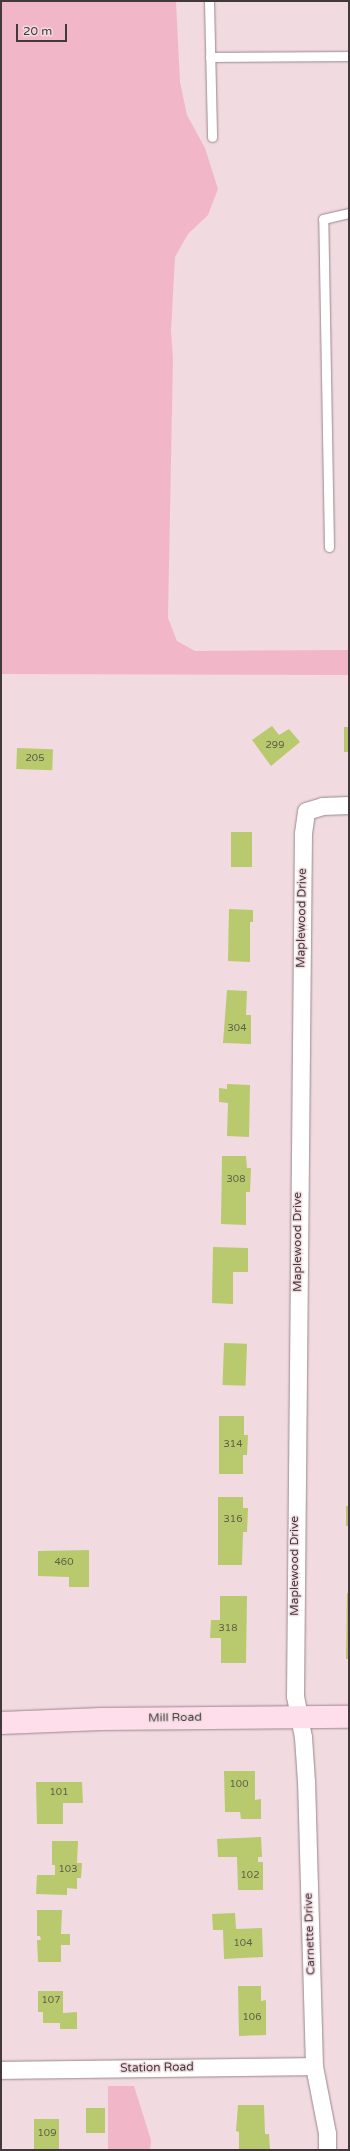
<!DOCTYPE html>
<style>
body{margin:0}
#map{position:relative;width:350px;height:2151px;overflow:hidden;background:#f1dbe1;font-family:"Varela Round",sans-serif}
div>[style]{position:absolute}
.green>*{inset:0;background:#f2b6c9}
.building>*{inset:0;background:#b8c96e;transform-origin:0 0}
.roads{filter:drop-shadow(0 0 1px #9b878d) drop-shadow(0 0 1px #9b878d)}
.lane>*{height:9px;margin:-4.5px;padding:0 4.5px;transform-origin:4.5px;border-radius:4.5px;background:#fff}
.street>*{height:17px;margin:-8.5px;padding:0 8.5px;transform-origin:8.5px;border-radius:8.5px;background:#fff}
.secondary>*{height:22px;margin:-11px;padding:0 11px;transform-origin:11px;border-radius:11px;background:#fedeea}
span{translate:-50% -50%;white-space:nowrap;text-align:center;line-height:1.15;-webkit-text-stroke:3px #f1dbe1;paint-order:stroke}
.number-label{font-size:10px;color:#605d48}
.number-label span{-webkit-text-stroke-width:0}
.street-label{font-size:12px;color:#42393c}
.frame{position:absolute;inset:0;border:2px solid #42393c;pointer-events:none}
.scale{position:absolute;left:16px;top:24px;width:51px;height:18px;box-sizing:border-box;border:2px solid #42393c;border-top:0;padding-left:5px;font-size:12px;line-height:14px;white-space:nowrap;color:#42393c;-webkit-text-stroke:3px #f1dbe1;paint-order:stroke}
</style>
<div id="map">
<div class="green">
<i style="clip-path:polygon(1px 1px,176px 1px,180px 82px,187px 115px,205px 148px,218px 189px,208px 215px,188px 234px,175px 257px,171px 331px,173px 358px,168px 618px,177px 641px,195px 651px,349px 650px,349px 675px,1px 674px)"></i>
<i style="clip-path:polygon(108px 2086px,134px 2086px,151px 2140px,150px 2150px,108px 2150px)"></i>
</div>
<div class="building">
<i style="clip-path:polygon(272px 726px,279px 735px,289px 729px,300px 742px,271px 766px,252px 740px)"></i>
<i style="left:344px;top:727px;width:5px;height:25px"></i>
<i style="left:17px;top:748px;width:36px;height:21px;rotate:2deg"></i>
<i style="left:252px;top:832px;width:35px;height:21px;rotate:90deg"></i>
<i style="clip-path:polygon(229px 909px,253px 910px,253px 922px,250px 922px,250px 962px,228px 961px)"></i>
<i style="clip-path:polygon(227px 990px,247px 991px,246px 1015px,251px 1015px,251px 1044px,223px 1043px)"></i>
<i style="clip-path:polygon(227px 1084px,250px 1085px,249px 1137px,227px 1136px,228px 1103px,219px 1102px,219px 1088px,227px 1089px)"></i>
<i style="clip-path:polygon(222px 1156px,246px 1156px,247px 1168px,251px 1168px,250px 1192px,246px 1192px,246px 1225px,221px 1224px)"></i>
<i style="clip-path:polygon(213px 1247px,248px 1248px,248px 1272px,233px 1272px,233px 1304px,212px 1303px)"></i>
<i style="left:224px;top:1343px;width:23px;height:42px;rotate:2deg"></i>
<i style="clip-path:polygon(219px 1416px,244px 1416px,244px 1435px,248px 1435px,247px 1455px,243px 1455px,243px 1474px,219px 1474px)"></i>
<i style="clip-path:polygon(218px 1497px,243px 1497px,243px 1508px,248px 1508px,247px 1532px,243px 1532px,242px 1565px,218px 1565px)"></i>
<i style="left:346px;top:1506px;width:3px;height:20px"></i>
<i style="clip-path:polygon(89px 1550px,89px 1587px,69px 1587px,69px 1577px,38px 1576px,38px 1551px)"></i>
<i style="clip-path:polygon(347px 1593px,349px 1593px,349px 1659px,346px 1659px)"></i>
<i style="clip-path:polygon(220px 1596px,247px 1596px,246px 1663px,221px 1663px,221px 1638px,210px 1638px,211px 1620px,220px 1620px)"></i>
<i style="clip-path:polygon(224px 1771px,255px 1771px,255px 1800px,261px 1799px,261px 1819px,241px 1819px,240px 1812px,225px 1812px)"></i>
<i style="clip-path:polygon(36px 1782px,82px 1782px,83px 1803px,63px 1803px,63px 1824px,37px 1824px)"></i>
<i style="clip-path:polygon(261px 1837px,262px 1857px,258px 1857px,258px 1862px,263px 1862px,263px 1890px,238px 1890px,237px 1857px,218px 1857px,217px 1839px)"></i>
<i style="clip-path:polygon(52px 1841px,78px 1841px,77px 1863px,82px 1863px,81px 1878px,77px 1878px,77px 1889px,67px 1888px,67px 1895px,36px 1894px,37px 1875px,55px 1875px,55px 1865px,52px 1865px)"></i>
<i style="clip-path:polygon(37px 1910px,62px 1910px,61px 1934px,70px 1934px,70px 1945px,61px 1945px,61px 1962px,38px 1962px,37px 1940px,41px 1940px,40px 1936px,37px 1936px)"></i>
<i style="clip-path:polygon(235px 1913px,236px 1929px,262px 1928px,263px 1957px,224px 1959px,223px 1930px,213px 1930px,212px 1914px)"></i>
<i style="clip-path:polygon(238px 1986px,261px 1986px,261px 2001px,266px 2000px,266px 2035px,239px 2036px)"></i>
<i style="clip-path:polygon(38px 1991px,63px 1991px,63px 2013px,77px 2012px,77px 2029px,60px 2029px,60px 2023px,43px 2023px,43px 2012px,38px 2012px)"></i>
<i style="clip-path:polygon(238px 2105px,264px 2105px,265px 2134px,269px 2134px,270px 2150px,239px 2150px,239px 2132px,236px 2131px)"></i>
<i style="left:86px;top:2108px;width:19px;height:25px"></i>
<i style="left:34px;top:2119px;width:25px;height:31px"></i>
</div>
<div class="roads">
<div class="lane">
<i style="left:209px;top:1px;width:136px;rotate:88.7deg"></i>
<i style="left:210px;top:57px;width:139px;rotate:-0.4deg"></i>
<i style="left:329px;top:547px;width:328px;rotate:-91deg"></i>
<i style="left:323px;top:219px;width:27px;rotate:-13deg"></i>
</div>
<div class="street">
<i style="left:1px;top:2070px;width:313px;rotate:-0.7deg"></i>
<i style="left:327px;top:2150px;width:17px;rotate:-90deg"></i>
<i style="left:327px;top:2133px;width:68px;rotate:-101deg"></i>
<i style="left:314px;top:2066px;width:285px;rotate:-91.6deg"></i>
<i style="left:306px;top:1781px;width:44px;rotate:-93.9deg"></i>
<i style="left:303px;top:1737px;width:42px;rotate:-101deg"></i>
<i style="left:295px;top:1696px;width:863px;rotate:-89.47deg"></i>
<i style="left:303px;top:833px;width:22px;rotate:-82deg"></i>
<i style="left:306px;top:811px;width:17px;rotate:-17deg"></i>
<i style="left:322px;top:806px;width:27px;rotate:-2deg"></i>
</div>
<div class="secondary">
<i style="left:1px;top:1723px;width:100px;rotate:-2.3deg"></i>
<i style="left:101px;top:1719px;width:248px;rotate:-0.5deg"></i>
</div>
</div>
<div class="number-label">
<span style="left:275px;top:746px">299</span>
<span style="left:35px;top:759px">205</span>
<span style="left:237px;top:1029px">304</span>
<span style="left:236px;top:1180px">308</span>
<span style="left:233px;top:1445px">314</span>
<span style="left:233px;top:1520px">316</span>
<span style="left:64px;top:1563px">460</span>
<span style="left:228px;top:1629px">318</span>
<span style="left:239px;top:1785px">100</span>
<span style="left:59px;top:1793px">101</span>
<span style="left:68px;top:1870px">103</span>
<span style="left:250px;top:1876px">102</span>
<span style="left:243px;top:1944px">104</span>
<span style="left:51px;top:2001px">107</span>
<span style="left:252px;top:2018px">106</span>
<span style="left:47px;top:2134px">109</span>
</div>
<div class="street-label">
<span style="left:302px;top:918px;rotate:-89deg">Maplewood Drive</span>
<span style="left:298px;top:1242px;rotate:-90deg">Maplewood Drive</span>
<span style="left:295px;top:1566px;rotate:-90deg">Maplewood Drive</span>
<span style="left:175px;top:1718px;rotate:-1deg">Mill Road</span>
<span style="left:310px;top:1934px;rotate:-92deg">Carnette Drive</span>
<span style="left:157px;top:2068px;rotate:-1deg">Station Road</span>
</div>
<div class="frame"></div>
<div class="scale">20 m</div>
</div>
